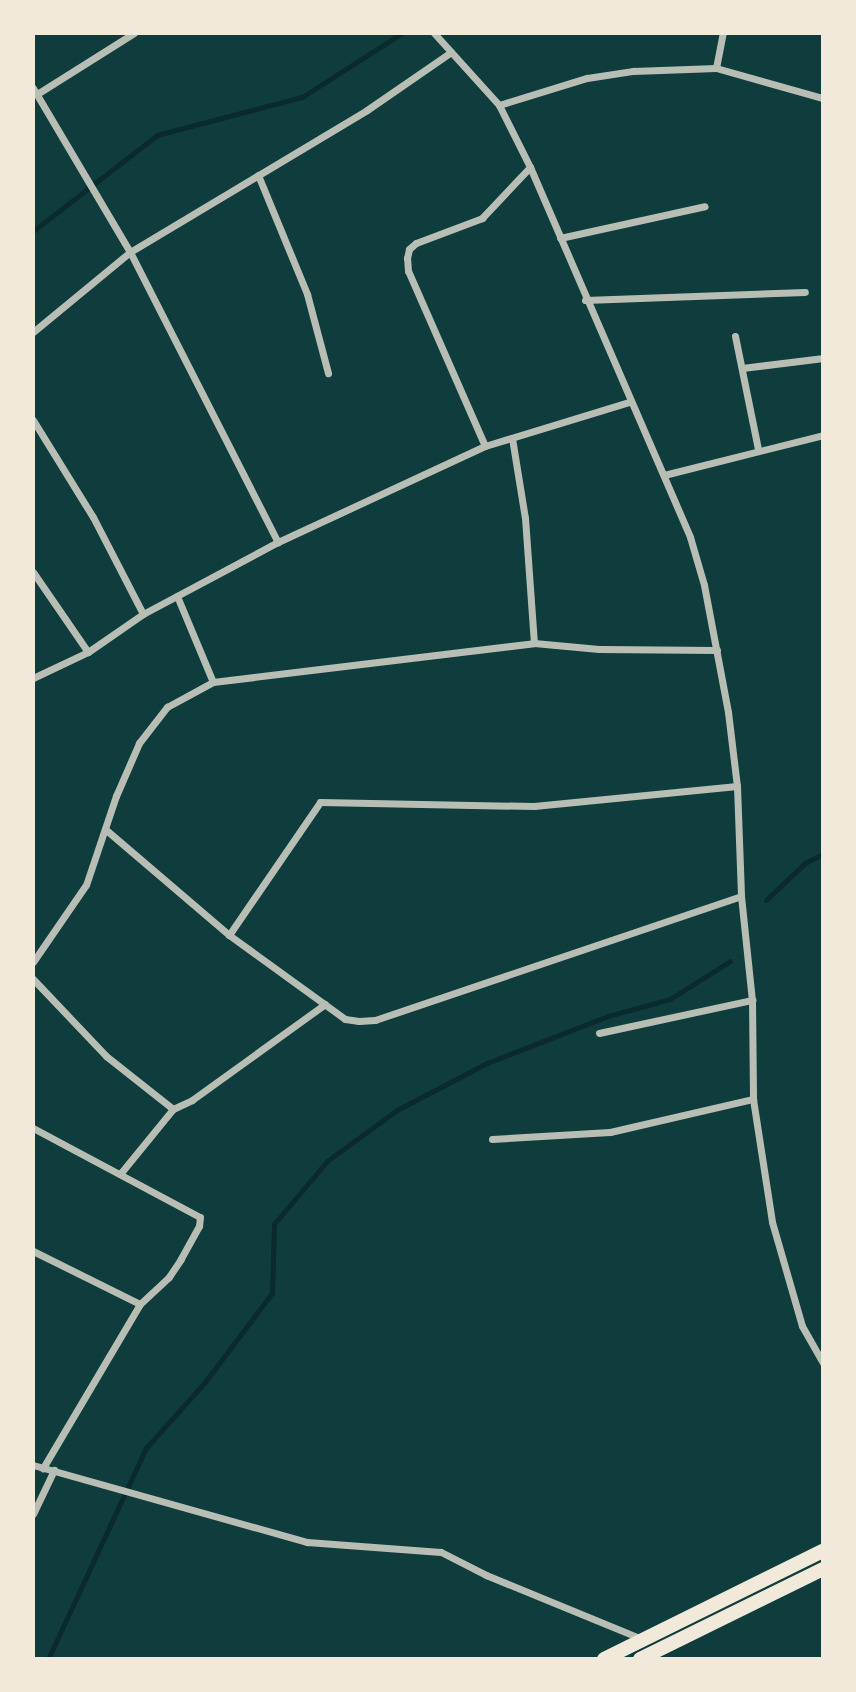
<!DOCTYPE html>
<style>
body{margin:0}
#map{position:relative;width:856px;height:1692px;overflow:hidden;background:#0f3d3e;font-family:Montserrat,sans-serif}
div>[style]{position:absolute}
.stream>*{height:5px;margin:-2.5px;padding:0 2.5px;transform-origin:2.5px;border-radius:2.5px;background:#0a2a2b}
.minor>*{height:7px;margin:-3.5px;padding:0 3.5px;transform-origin:3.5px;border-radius:3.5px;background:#b8beb3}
.secondary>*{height:14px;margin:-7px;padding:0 7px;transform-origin:7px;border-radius:7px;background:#f1e9da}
span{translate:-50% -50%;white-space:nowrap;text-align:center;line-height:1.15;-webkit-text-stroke:5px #f1e9da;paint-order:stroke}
.frame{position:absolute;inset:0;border:35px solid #f1e9da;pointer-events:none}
</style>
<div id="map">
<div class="stream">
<i style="left:33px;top:231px;width:157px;rotate:-37.7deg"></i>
<i style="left:157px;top:135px;width:150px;rotate:-14.7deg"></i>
<i style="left:302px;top:97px;width:119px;rotate:-32.6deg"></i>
<i style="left:766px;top:900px;width:54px;rotate:-43.5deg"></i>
<i style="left:805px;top:863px;width:20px;rotate:-27deg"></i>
<i style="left:48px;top:1659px;width:233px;rotate:-65.1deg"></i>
<i style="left:146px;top:1448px;width:89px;rotate:-48.2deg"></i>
<i style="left:205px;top:1382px;width:111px;rotate:-53deg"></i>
<i style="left:272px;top:1293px;width:69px;rotate:-88.3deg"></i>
<i style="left:274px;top:1224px;width:82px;rotate:-49.9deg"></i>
<i style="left:327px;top:1161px;width:87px;rotate:-36.1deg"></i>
<i style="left:397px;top:1110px;width:102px;rotate:-27.6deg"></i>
<i style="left:487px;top:1063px;width:130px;rotate:-21.2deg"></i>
<i style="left:608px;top:1016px;width:64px;rotate:-15.3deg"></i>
<i style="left:670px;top:999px;width:71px;rotate:-32.3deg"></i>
</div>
<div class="minor">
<i style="left:434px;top:33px;width:97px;rotate:47.9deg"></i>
<i style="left:499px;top:105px;width:69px;rotate:63.4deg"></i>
<i style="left:530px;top:167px;width:403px;rotate:66.6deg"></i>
<i style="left:690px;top:537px;width:50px;rotate:73.7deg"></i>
<i style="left:704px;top:585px;width:129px;rotate:79.3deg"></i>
<i style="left:728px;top:712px;width:75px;rotate:83.1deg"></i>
<i style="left:737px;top:786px;width:110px;rotate:87.9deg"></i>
<i style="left:741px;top:896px;width:105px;rotate:84deg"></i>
<i style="left:752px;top:1000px;width:99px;rotate:89.4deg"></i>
<i style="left:753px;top:1099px;width:124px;rotate:81.2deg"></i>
<i style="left:772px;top:1222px;width:108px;rotate:73.9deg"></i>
<i style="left:802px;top:1326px;width:43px;rotate:60.4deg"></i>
<i style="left:716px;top:68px;width:36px;rotate:-79deg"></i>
<i style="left:33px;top:88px;width:191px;rotate:59.4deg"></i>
<i style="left:130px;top:252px;width:326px;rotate:63deg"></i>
<i style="left:37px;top:94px;width:115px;rotate:-32.2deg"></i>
<i style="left:499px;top:105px;width:92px;rotate:-17.1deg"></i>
<i style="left:587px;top:78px;width:47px;rotate:-8.7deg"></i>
<i style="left:633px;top:71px;width:83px;rotate:-2.1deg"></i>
<i style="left:716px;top:68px;width:111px;rotate:15.7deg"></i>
<i style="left:258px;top:175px;width:129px;rotate:67.6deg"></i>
<i style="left:307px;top:294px;width:82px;rotate:75.1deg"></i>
<i style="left:560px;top:238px;width:148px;rotate:-12.4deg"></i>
<i style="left:585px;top:300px;width:220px;rotate:-2.1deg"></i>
<i style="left:33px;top:332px;width:126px;rotate:-39.5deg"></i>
<i style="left:130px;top:252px;width:276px;rotate:-30.9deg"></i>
<i style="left:367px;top:110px;width:102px;rotate:-34.6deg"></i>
<i style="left:735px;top:336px;width:115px;rotate:78.5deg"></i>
<i style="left:742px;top:368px;width:82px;rotate:-7deg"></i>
<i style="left:33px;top:420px;width:114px;rotate:58.3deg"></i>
<i style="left:93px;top:517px;width:109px;rotate:62.7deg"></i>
<i style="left:512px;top:438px;width:81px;rotate:80.8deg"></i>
<i style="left:525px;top:518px;width:125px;rotate:85.9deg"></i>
<i style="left:485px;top:446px;width:191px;rotate:-113.7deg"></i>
<i style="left:408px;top:271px;width:13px;rotate:-94deg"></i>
<i style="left:407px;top:258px;width:9px;rotate:-77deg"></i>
<i style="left:409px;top:249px;width:9px;rotate:-41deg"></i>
<i style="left:416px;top:243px;width:71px;rotate:-20.7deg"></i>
<i style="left:482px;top:218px;width:70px;rotate:-46.7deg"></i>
<i style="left:664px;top:475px;width:164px;rotate:-14.1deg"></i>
<i style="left:33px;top:572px;width:97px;rotate:55.5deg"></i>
<i style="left:177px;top:596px;width:93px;rotate:67.3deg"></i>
<i style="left:33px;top:678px;width:61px;rotate:-25.3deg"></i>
<i style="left:88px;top:652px;width:67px;rotate:-34.6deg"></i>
<i style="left:143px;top:614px;width:153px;rotate:-28.1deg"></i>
<i style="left:278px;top:542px;width:228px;rotate:-24.9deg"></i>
<i style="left:485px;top:446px;width:151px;rotate:-17deg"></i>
<i style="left:105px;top:829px;width:163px;rotate:40.5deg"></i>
<i style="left:229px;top:935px;width:143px;rotate:35.9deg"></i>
<i style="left:345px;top:1019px;width:14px;rotate:8deg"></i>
<i style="left:359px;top:1021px;width:16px;rotate:-4deg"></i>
<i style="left:375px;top:1020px;width:386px;rotate:-18.7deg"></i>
<i style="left:229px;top:935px;width:161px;rotate:-55.6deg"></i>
<i style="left:320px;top:802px;width:214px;rotate:1.1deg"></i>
<i style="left:534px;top:806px;width:204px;rotate:-5.6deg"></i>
<i style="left:33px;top:962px;width:93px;rotate:-55.5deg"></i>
<i style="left:86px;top:885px;width:94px;rotate:-71.4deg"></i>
<i style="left:116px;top:796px;width:58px;rotate:-66.5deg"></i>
<i style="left:139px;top:743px;width:46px;rotate:-52.1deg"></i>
<i style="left:167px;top:707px;width:52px;rotate:-28.5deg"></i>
<i style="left:213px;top:682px;width:323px;rotate:-6.9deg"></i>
<i style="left:534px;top:643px;width:65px;rotate:5.3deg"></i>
<i style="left:599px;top:649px;width:118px;rotate:0.5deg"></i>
<i style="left:33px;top:979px;width:106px;rotate:46.5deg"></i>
<i style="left:106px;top:1056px;width:85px;rotate:38.3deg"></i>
<i style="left:173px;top:1109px;width:21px;rotate:-25deg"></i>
<i style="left:192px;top:1100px;width:164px;rotate:-35.8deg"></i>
<i style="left:599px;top:1033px;width:157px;rotate:-12.2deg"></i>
<i style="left:33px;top:1128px;width:189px;rotate:28.1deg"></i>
<i style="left:200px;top:1217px;width:9px;rotate:96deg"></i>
<i style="left:199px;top:1226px;width:38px;rotate:119deg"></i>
<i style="left:181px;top:1259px;width:22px;rotate:124deg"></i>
<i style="left:169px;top:1277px;width:40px;rotate:137deg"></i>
<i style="left:140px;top:1304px;width:191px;rotate:120.6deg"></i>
<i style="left:492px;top:1139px;width:118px;rotate:-3.4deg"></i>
<i style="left:610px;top:1132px;width:147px;rotate:-13deg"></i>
<i style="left:120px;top:1174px;width:84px;rotate:-50.8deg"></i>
<i style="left:33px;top:1251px;width:119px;rotate:26.4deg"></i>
<i style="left:33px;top:1465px;width:285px;rotate:15.7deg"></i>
<i style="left:307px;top:1542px;width:134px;rotate:4.3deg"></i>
<i style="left:441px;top:1552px;width:51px;rotate:27.1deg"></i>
<i style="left:486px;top:1575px;width:169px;rotate:22.3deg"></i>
<i style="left:33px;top:1514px;width:49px;rotate:-64.5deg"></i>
</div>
<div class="secondary">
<i style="left:604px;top:1659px;width:244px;rotate:-26.3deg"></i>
<i style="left:640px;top:1659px;width:204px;rotate:-26.2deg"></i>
</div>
<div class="frame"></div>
</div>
